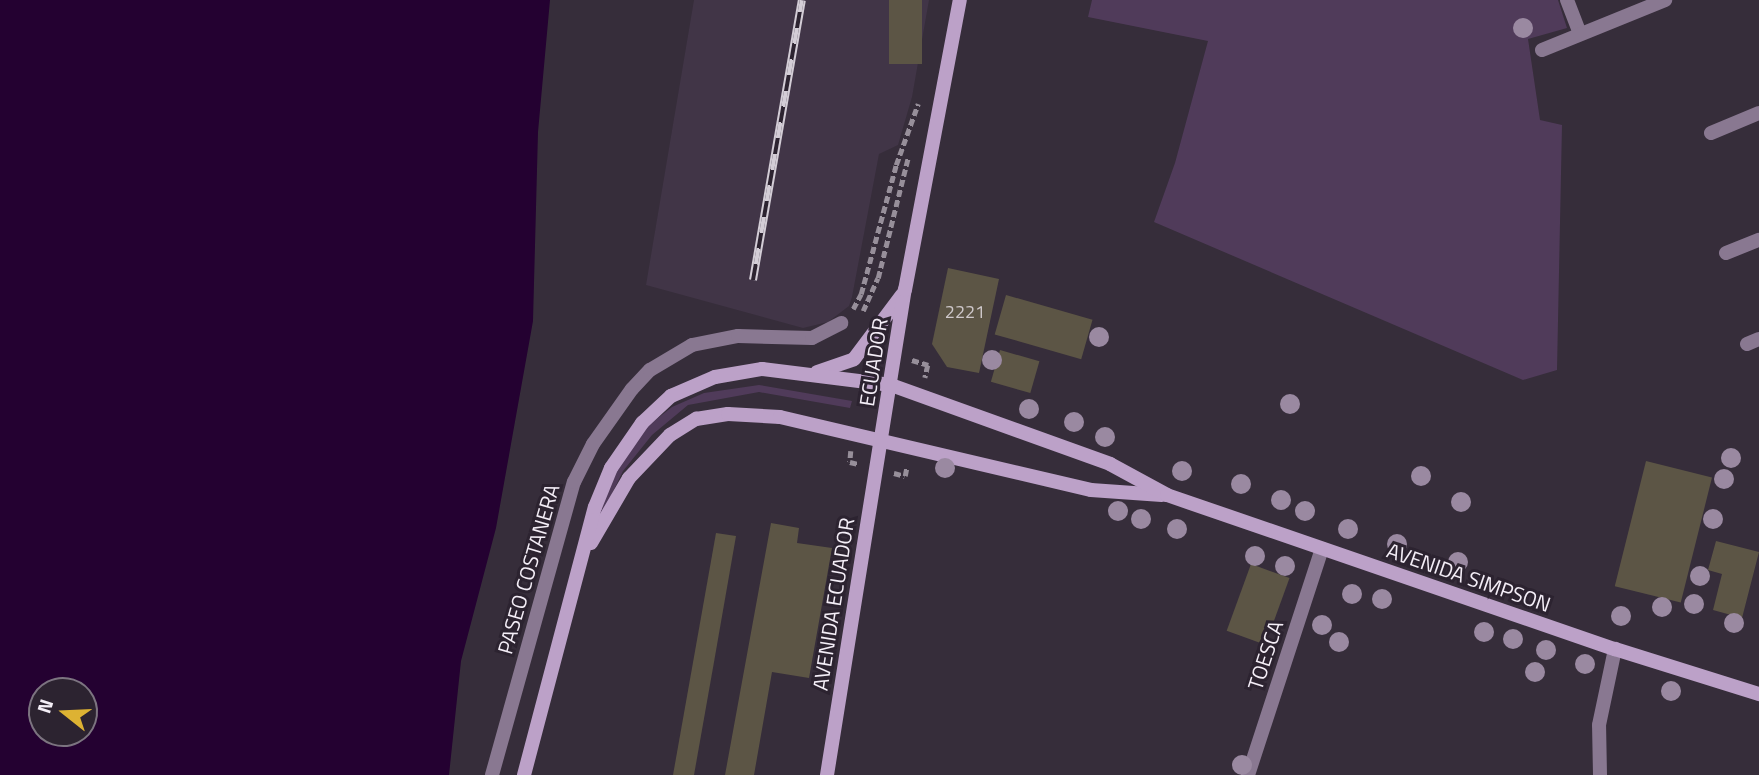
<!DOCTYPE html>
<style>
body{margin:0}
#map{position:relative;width:1759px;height:775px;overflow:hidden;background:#362d3a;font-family:"Titillium Web",sans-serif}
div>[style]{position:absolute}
.built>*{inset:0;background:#413547}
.green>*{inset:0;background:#503b5a}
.water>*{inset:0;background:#240131}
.building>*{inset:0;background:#5c5545;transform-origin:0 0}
.path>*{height:4.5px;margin-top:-2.25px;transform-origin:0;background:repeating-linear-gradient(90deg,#978f9a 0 7px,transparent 0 10.5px)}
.pedestrian>*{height:14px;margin:-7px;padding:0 7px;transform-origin:7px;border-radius:7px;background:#897891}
.minor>*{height:14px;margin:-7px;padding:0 7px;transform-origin:7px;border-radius:7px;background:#897891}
.secondary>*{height:14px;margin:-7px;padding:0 7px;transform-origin:7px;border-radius:7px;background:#bca1c8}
.rail>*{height:8px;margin-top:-4px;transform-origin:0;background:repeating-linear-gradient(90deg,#2c2330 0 16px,#d3cdd6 0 32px);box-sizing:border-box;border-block:2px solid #d3cdd6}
.trees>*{width:20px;height:20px;margin:-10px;border-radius:50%;background:#9a89a1}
span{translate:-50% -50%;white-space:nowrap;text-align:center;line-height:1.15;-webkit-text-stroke:6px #2c2330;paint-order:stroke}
.number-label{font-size:18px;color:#cec8ca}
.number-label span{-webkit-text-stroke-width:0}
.street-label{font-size:21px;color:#f4eef7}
.north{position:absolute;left:28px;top:677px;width:70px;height:70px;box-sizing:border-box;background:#2c2330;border:2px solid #7c7480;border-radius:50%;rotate:288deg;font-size:19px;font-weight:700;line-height:28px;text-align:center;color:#f4eef7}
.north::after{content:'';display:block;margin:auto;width:24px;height:32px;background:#ddb233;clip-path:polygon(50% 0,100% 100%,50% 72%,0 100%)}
</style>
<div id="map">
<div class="built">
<i style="clip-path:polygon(694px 0,929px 0,912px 97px,898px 145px,879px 154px,852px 297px,849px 306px,828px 322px,803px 328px,646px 285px)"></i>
</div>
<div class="green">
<i style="clip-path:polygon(1092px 0,1558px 0,1567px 28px,1528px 39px,1540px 120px,1562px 125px,1557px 370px,1523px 380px,1154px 222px,1175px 163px,1208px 41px,1088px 17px)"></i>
<i style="clip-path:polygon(759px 385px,852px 401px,850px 408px,759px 392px,688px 405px,652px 435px,623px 471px,601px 516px,596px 515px,628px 449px,649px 425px,672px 407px,704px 393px)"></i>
</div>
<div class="water">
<i style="clip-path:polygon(evenodd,0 0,550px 0,538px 132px,533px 321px,496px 528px,461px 661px,449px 775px,0 775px,0 0,42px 691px,84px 691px,84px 733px,42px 733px,42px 691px)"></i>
</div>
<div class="building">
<i style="left:889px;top:0;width:33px;height:64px"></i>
<i style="clip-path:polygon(948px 268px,999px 279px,979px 373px,947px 367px,932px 344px)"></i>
<i style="left:1006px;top:295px;width:90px;height:41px;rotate:16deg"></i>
<i style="left:1000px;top:350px;width:41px;height:33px;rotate:16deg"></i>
<i style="left:1646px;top:461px;width:68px;height:129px;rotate:14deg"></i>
<i style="clip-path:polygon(771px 523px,799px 528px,797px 543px,832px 548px,809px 678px,772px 672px,754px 775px,725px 775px)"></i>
<i style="clip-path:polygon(716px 533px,736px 536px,714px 662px,694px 775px,673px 775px)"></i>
<i style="clip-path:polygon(1716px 541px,1759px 552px,1742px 618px,1713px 610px,1722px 574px,1708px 570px)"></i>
<i style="left:1251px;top:564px;width:41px;height:71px;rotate:20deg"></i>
</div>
<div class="path">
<i style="left:853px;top:309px;width:17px;rotate:-62deg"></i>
<i style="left:861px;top:294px;width:134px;rotate:-74.8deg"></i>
<i style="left:896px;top:165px;width:65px;rotate:-70.2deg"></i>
<i style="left:863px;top:311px;width:36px;rotate:-66deg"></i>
<i style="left:878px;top:278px;width:124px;rotate:-76deg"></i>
<i style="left:912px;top:360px;width:17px;rotate:17deg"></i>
<i style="left:928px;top:365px;width:13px;rotate:103deg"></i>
<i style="left:851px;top:451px;width:11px;rotate:95deg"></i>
<i style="left:850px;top:462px;width:8px;rotate:14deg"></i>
<i style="left:894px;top:473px;width:11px;rotate:15deg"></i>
<i style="left:905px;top:476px;width:10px;rotate:-79deg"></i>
</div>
<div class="pedestrian">
<i style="left:492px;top:775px;width:304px;rotate:-74.4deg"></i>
<i style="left:574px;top:482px;width:42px;rotate:-63.4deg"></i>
<i style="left:593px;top:444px;width:67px;rotate:-54.7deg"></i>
<i style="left:632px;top:389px;width:26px;rotate:-47deg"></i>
<i style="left:650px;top:370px;width:49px;rotate:-30.8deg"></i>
<i style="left:692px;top:345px;width:47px;rotate:-11.1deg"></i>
<i style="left:738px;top:336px;width:74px;rotate:1.5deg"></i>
<i style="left:812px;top:338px;width:33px;rotate:-27deg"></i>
</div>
<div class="minor">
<i style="left:1567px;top:0;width:36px;rotate:69deg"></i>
<i style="left:1542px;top:50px;width:133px;rotate:-22.1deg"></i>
<i style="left:1711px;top:133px;width:52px;rotate:-22.6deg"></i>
<i style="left:1726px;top:253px;width:35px;rotate:-22deg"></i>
<i style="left:1747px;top:344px;width:13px;rotate:-23deg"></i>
<i style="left:1248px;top:775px;width:238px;rotate:-71.9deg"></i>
<i style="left:1600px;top:775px;width:50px;rotate:-91.1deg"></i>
<i style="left:1599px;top:725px;width:78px;rotate:-78.1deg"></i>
</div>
<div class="secondary">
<i style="left:817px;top:372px;width:39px;rotate:-19deg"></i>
<i style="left:854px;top:359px;width:80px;rotate:-53.1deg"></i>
<i style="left:591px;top:543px;width:75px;rotate:-59.7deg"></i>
<i style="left:629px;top:478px;width:59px;rotate:-46.4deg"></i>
<i style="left:670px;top:435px;width:31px;rotate:-32deg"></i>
<i style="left:696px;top:419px;width:32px;rotate:-9deg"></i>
<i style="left:728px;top:414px;width:52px;rotate:3.3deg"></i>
<i style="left:780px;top:417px;width:319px;rotate:13.2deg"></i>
<i style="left:1091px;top:490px;width:71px;rotate:4deg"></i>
<i style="left:524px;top:775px;width:277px;rotate:-75.2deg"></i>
<i style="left:595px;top:507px;width:42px;rotate:-67.7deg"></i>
<i style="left:611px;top:468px;width:55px;rotate:-55.4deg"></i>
<i style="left:642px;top:423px;width:40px;rotate:-43deg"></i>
<i style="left:671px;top:396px;width:48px;rotate:-23.4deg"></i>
<i style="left:715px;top:377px;width:48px;rotate:-9.7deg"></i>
<i style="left:762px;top:369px;width:130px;rotate:7.1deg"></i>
<i style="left:891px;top:385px;width:233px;rotate:19.8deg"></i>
<i style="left:1110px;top:464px;width:65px;rotate:28.5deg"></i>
<i style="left:1167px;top:495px;width:474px;rotate:19deg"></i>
<i style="left:1615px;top:649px;width:151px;rotate:17.4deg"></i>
<i style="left:827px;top:775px;width:491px;rotate:-80.9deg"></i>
<i style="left:905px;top:290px;width:295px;rotate:-79.3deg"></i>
</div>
<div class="rail">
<i style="left:753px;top:280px;width:284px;rotate:-80.1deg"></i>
</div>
<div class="trees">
<i style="left:1523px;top:28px"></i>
<i style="left:1099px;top:337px"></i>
<i style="left:992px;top:360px"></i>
<i style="left:1290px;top:404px"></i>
<i style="left:1029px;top:409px"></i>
<i style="left:1074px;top:422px"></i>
<i style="left:1105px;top:437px"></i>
<i style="left:1731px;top:458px"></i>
<i style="left:945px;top:468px"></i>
<i style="left:1182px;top:471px"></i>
<i style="left:1421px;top:476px"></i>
<i style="left:1724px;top:479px"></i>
<i style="left:1241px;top:484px"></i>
<i style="left:1281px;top:500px"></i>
<i style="left:1461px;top:502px"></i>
<i style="left:1118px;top:511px"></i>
<i style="left:1305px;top:511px"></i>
<i style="left:1141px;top:519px"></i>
<i style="left:1713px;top:519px"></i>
<i style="left:1177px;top:529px"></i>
<i style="left:1348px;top:529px"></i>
<i style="left:1397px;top:544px"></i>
<i style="left:1255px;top:556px"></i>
<i style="left:1458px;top:562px"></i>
<i style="left:1285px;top:566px"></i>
<i style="left:1700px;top:576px"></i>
<i style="left:1352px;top:594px"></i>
<i style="left:1382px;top:599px"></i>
<i style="left:1694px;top:604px"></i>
<i style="left:1662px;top:607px"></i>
<i style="left:1621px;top:616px"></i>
<i style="left:1734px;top:623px"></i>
<i style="left:1322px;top:625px"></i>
<i style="left:1484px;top:632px"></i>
<i style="left:1513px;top:639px"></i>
<i style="left:1339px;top:642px"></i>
<i style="left:1546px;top:650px"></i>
<i style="left:1585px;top:664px"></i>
<i style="left:1535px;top:672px"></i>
<i style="left:1671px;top:691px"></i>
<i style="left:1242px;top:765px"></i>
</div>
<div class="number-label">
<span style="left:965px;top:312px">2221</span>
</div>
<div class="street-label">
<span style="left:873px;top:362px;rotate:-81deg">ECUADOR</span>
<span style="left:528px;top:569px;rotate:-74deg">PASEO COSTANERA</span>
<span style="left:1469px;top:577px;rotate:19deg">AVENIDA SIMPSON</span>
<span style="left:833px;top:604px;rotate:-81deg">AVENIDA ECUADOR</span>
<span style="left:1265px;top:655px;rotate:-72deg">TOESCA</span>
</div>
<div class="north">N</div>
</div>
